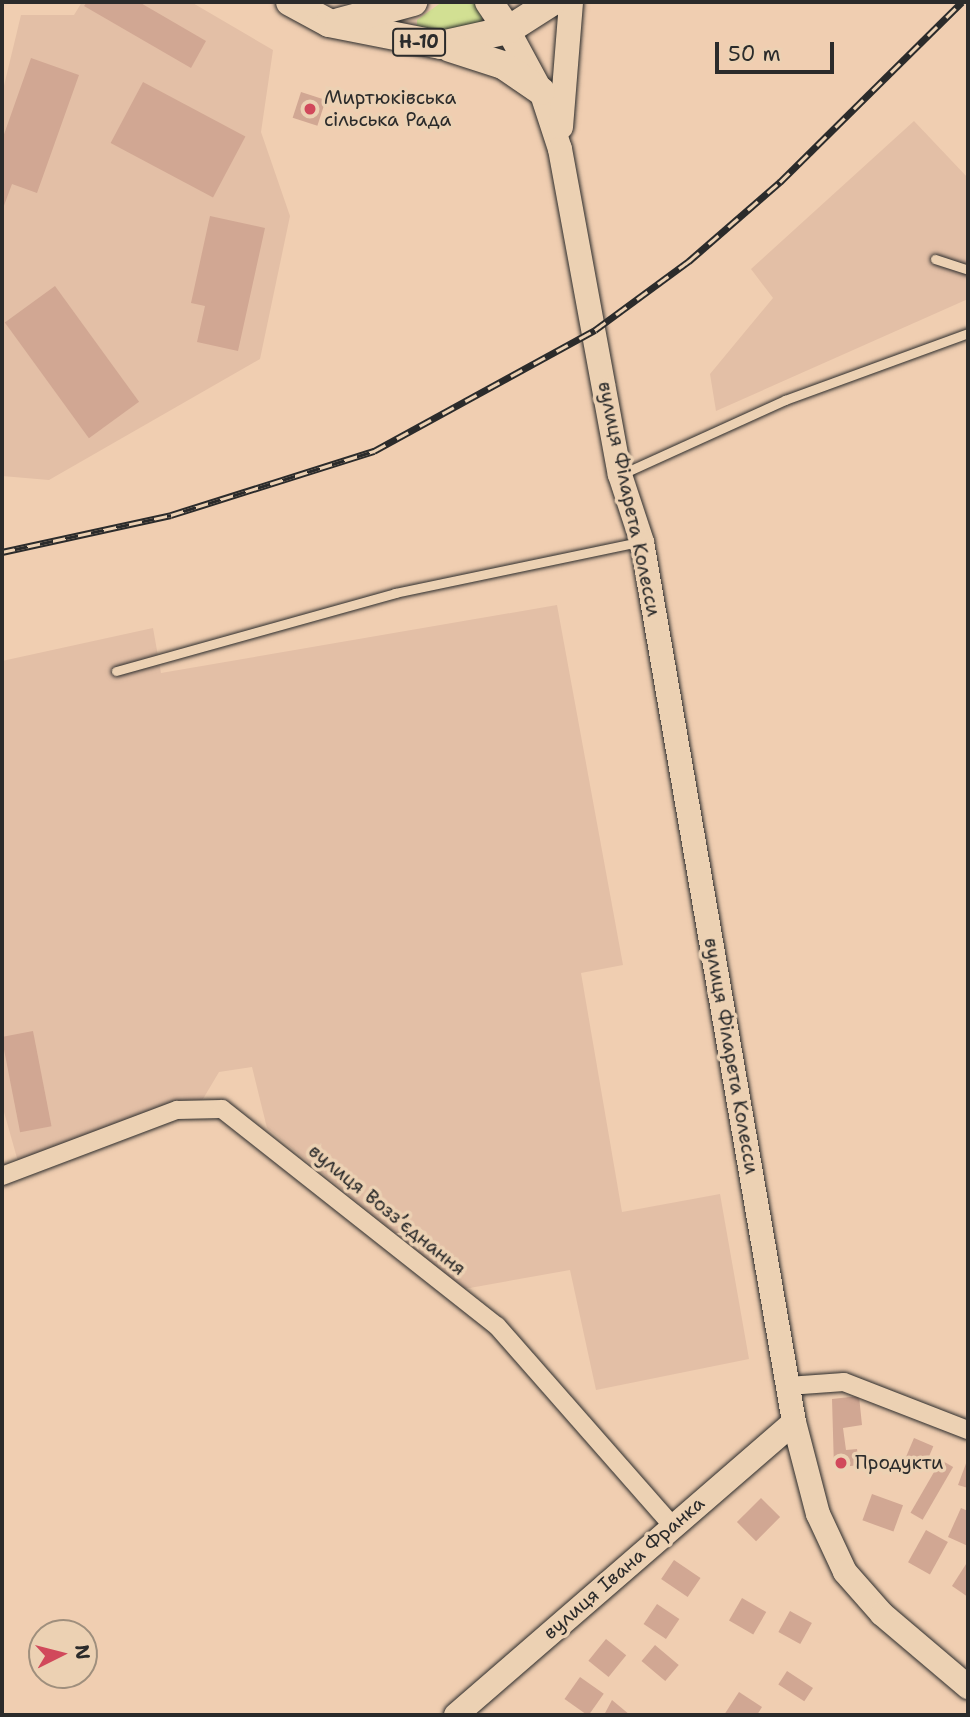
<!DOCTYPE html>
<meta charset="utf-8">
<style>
body{margin:0}
#map{position:relative;width:970px;height:1717px;overflow:hidden;background:#f0ceb1;font-family:"Shantell Sans",sans-serif}
div>[style]{position:absolute}
.built>*{inset:0;background:#e3bfa6}
.green>*{inset:0;background:#d2e093}
.building>*{inset:0;background:#d1a793;transform-origin:0 0}
.roads{filter:drop-shadow(0 0 2px #2b2b2b) drop-shadow(0 0 2px #2b2b2b)}
.lane>*{height:9px;margin:-4.5px;padding:0 4.5px;transform-origin:4.5px;border-radius:4.5px;background:#ecd1b3}
.street>*{height:18px;margin:-9px;padding:0 9px;transform-origin:9px;border-radius:9px;background:#ecd1b3}
.secondary>*{height:24px;margin:-12px;padding:0 12px;transform-origin:12px;border-radius:12px;background:#ecd1b3}
.primary>*{height:28px;margin:-14px;padding:0 14px;transform-origin:14px;border-radius:14px;background:#ecd1b3}
.rail>*{height:7px;margin-top:-3.5px;transform-origin:0;background:repeating-linear-gradient(90deg,#ecd1b3 0 13px,#2b2b2b 0 26px);box-sizing:border-box;border-block:2px solid #2b2b2b}
.dots>*{width:19px;height:19px;translate:-50% -50%;box-sizing:border-box;border:4px solid #ecd1b3;border-radius:50%}
span{translate:-50% -50%;white-space:nowrap;text-align:center;line-height:1.15;-webkit-text-stroke:7px #ecd1b3;paint-order:stroke}
.shield-label span{padding:2px 5px;background:#ecd1b3;border:2px solid;border-radius:5px;-webkit-text-stroke-width:0}
.shield-label{font-size:18px;color:#2b2b2b;font-weight:700}
.poi-label{font-size:19px;color:#2b2b2b}
.left{translate:0 -50%;text-align:left}
.street-label{font-size:19px;color:#2b2b2b}
.frame{position:absolute;inset:0;border:4px solid #2b2b2b;pointer-events:none}
.north{position:absolute;left:28px;top:1619px;width:70px;height:70px;box-sizing:border-box;background:#ecd1b3;border:2px solid #9f8f7d;border-radius:50%;rotate:84deg;font-size:19px;font-weight:700;line-height:28px;text-align:center;color:#2b2b2b}
.north::after{content:'';display:block;margin:auto;width:24px;height:32px;background:#d1495b;clip-path:polygon(50% 0,100% 100%,50% 72%,0 100%)}
.scale{position:absolute;left:715px;top:42px;width:119px;height:32px;box-sizing:border-box;border:4px solid #2b2b2b;border-top:0;padding-left:9px;font-size:21px;line-height:24px;white-space:nowrap;color:#2b2b2b;-webkit-text-stroke:5px #ecd1b3;paint-order:stroke}
</style>
<div id="map">
<div class="built">
<i style="clip-path:polygon(82px 2px,191px 2px,273px 50px,261px 132px,290px 216px,260px 359px,49px 480px,2px 476px,2px 94px,21px 15px,74px 15px)"></i>
<i style="clip-path:polygon(914px 121px,968px 178px,968px 299px,716px 411px,710px 374px,773px 298px,751px 269px)"></i>
<i style="clip-path:polygon(557px 605px,623px 965px,581px 973px,622px 1212px,720px 1194px,749px 1359px,596px 1390px,570px 1270px,464px 1289px,267px 1128px,252px 1067px,219px 1072px,203px 1099px,19px 1165px,2px 1105px,2px 661px,153px 628px,161px 673px)"></i>
</div>
<div class="green">
<i style="clip-path:polygon(442px 2px,477px 2px,485px 28px,445px 34px,417px 29px,417px 20px)"></i>
</div>
<div class="building">
<i style="clip-path:polygon(87px 2px,139px 2px,206px 41px,191px 68px,84px 6px)"></i>
<i style="clip-path:polygon(31px 58px,79px 75px,37px 193px,12px 184px,2px 211px,2px 140px)"></i>
<i style="left:143px;top:82px;width:116px;height:69px;rotate:28deg"></i>
<i style="left:301px;top:92px;width:26px;height:27px;rotate:18deg"></i>
<i style="clip-path:polygon(210px 216px,265px 228px,238px 351px,197px 342px,205px 306px,191px 303px)"></i>
<i style="left:55px;top:286px;width:143px;height:62px;rotate:54deg"></i>
<i style="left:33px;top:1031px;width:97px;height:32px;rotate:79deg"></i>
<i style="clip-path:polygon(859px 1396px,862px 1425px,843px 1428px,846px 1450px,857px 1449px,859px 1465px,834px 1468px,832px 1399px)"></i>
<i style="left:914px;top:1438px;width:21px;height:26px;rotate:23deg"></i>
<i style="clip-path:polygon(968px 1458px,968px 1488px,958px 1485px)"></i>
<i style="left:941px;top:1460px;width:14px;height:61px;rotate:30deg"></i>
<i style="left:872px;top:1494px;width:33px;height:28px;rotate:20deg"></i>
<i style="left:761px;top:1498px;width:27px;height:34px;rotate:45deg"></i>
<i style="clip-path:polygon(961px 1508px,968px 1511px,968px 1546px,948px 1537px)"></i>
<i style="left:926px;top:1530px;width:25px;height:37px;rotate:29deg"></i>
<i style="left:674px;top:1560px;width:32px;height:23px;rotate:34deg"></i>
<i style="clip-path:polygon(968px 1561px,968px 1597px,952px 1586px)"></i>
<i style="left:742px;top:1598px;width:28px;height:26px;rotate:30deg"></i>
<i style="left:657px;top:1604px;width:27px;height:24px;rotate:34deg"></i>
<i style="left:790px;top:1611px;width:25px;height:24px;rotate:29deg"></i>
<i style="left:606px;top:1639px;width:26px;height:28px;rotate:39deg"></i>
<i style="left:655px;top:1645px;width:31px;height:21px;rotate:40deg"></i>
<i style="left:787px;top:1671px;width:31px;height:16px;rotate:33deg"></i>
<i style="left:580px;top:1677px;width:29px;height:27px;rotate:35deg"></i>
<i style="clip-path:polygon(739px 1692px,762px 1707px,757px 1715px,724px 1715px)"></i>
<i style="clip-path:polygon(612px 1700px,630px 1715px,604px 1715px)"></i>
</div>
<div class="roads">
<div class="lane">
<i style="left:935px;top:259px;width:35px;rotate:18deg"></i>
<i style="left:622px;top:474px;width:179px;rotate:-24.4deg"></i>
<i style="left:785px;top:400px;width:195px;rotate:-20.1deg"></i>
<i style="left:116px;top:671px;width:290px;rotate:-15.6deg"></i>
<i style="left:395px;top:593px;width:250px;rotate:-11.8deg"></i>
</div>
<div class="street">
<i style="left:2px;top:1176px;width:187px;rotate:-20.7deg"></i>
<i style="left:177px;top:1110px;width:45px;rotate:-1.3deg"></i>
<i style="left:222px;top:1109px;width:350px;rotate:38.3deg"></i>
<i style="left:497px;top:1326px;width:266px;rotate:48.7deg"></i>
<i style="left:788px;top:1386px;width:56px;rotate:-4.1deg"></i>
<i style="left:844px;top:1382px;width:133px;rotate:21.2deg"></i>
</div>
<div class="secondary">
<i style="left:508px;top:30px;width:69px;rotate:61.6deg"></i>
<i style="left:541px;top:91px;width:61px;rotate:71.9deg"></i>
<i style="left:560px;top:149px;width:331px;rotate:79.6deg"></i>
<i style="left:620px;top:475px;width:71px;rotate:71.8deg"></i>
<i style="left:642px;top:542px;width:893px;rotate:80.2deg"></i>
<i style="left:794px;top:1422px;width:95px;rotate:75.4deg"></i>
<i style="left:818px;top:1514px;width:64px;rotate:65deg"></i>
<i style="left:845px;top:1572px;width:56px;rotate:48.6deg"></i>
<i style="left:882px;top:1614px;width:113px;rotate:40.3deg"></i>
<i style="left:561px;top:127px;width:125px;rotate:-85.4deg"></i>
<i style="left:456px;top:1715px;width:447px;rotate:-40.9deg"></i>
</div>
<div class="primary">
<i style="left:290px;top:2px;width:44px;rotate:28.3deg"></i>
<i style="left:329px;top:23px;width:114px;rotate:11.1deg"></i>
<i style="left:441px;top:45px;width:69px;rotate:-12.6deg"></i>
<i style="left:508px;top:30px;width:52px;rotate:-32.5deg"></i>
<i style="left:489px;top:2px;width:34px;rotate:56deg"></i>
<i style="left:339px;top:22px;width:77px;rotate:-15.1deg"></i>
<i style="left:450px;top:48px;width:56px;rotate:17.8deg"></i>
<i style="left:503px;top:65px;width:46px;rotate:34.4deg"></i>
</div>
</div>
<div class="rail">
<i style="left:2px;top:552px;width:173px;rotate:-12.3deg"></i>
<i style="left:171px;top:515px;width:213px;rotate:-17.5deg"></i>
<i style="left:374px;top:451px;width:252px;rotate:-28.7deg"></i>
<i style="left:595px;top:330px;width:117px;rotate:-36.3deg"></i>
<i style="left:689px;top:261px;width:121px;rotate:-41deg"></i>
<i style="left:780px;top:182px;width:256px;rotate:-44.7deg"></i>
</div>
<div class="dots">
<i style="left:310px;top:109px;background:#d1495b"></i>
<i style="left:841px;top:1463px;background:#d1495b"></i>
</div>
<div class="shield-label">
<span style="left:419px;top:42px">Н-10</span>
</div>
<div class="poi-label">
<span class="left" style="left:324px;top:109px">Миртюківська<br>сільська Рада</span>
<span class="left" style="left:855px;top:1463px">Продукти</span>
</div>
<div class="street-label">
<span style="left:629px;top:499px;rotate:78deg">вулиця Філарета Колесси</span>
<span style="left:731px;top:1056px;rotate:80deg">вулиця Філарета Колесси</span>
<span style="left:387px;top:1210px;rotate:39deg">вулиця Воззʼєднання</span>
<span style="left:624px;top:1568px;rotate:-41deg">вулиця Івана Франка</span>
</div>
<div class="frame"></div>
<div class="north">N</div>
<div class="scale">50 m</div>
</div>
